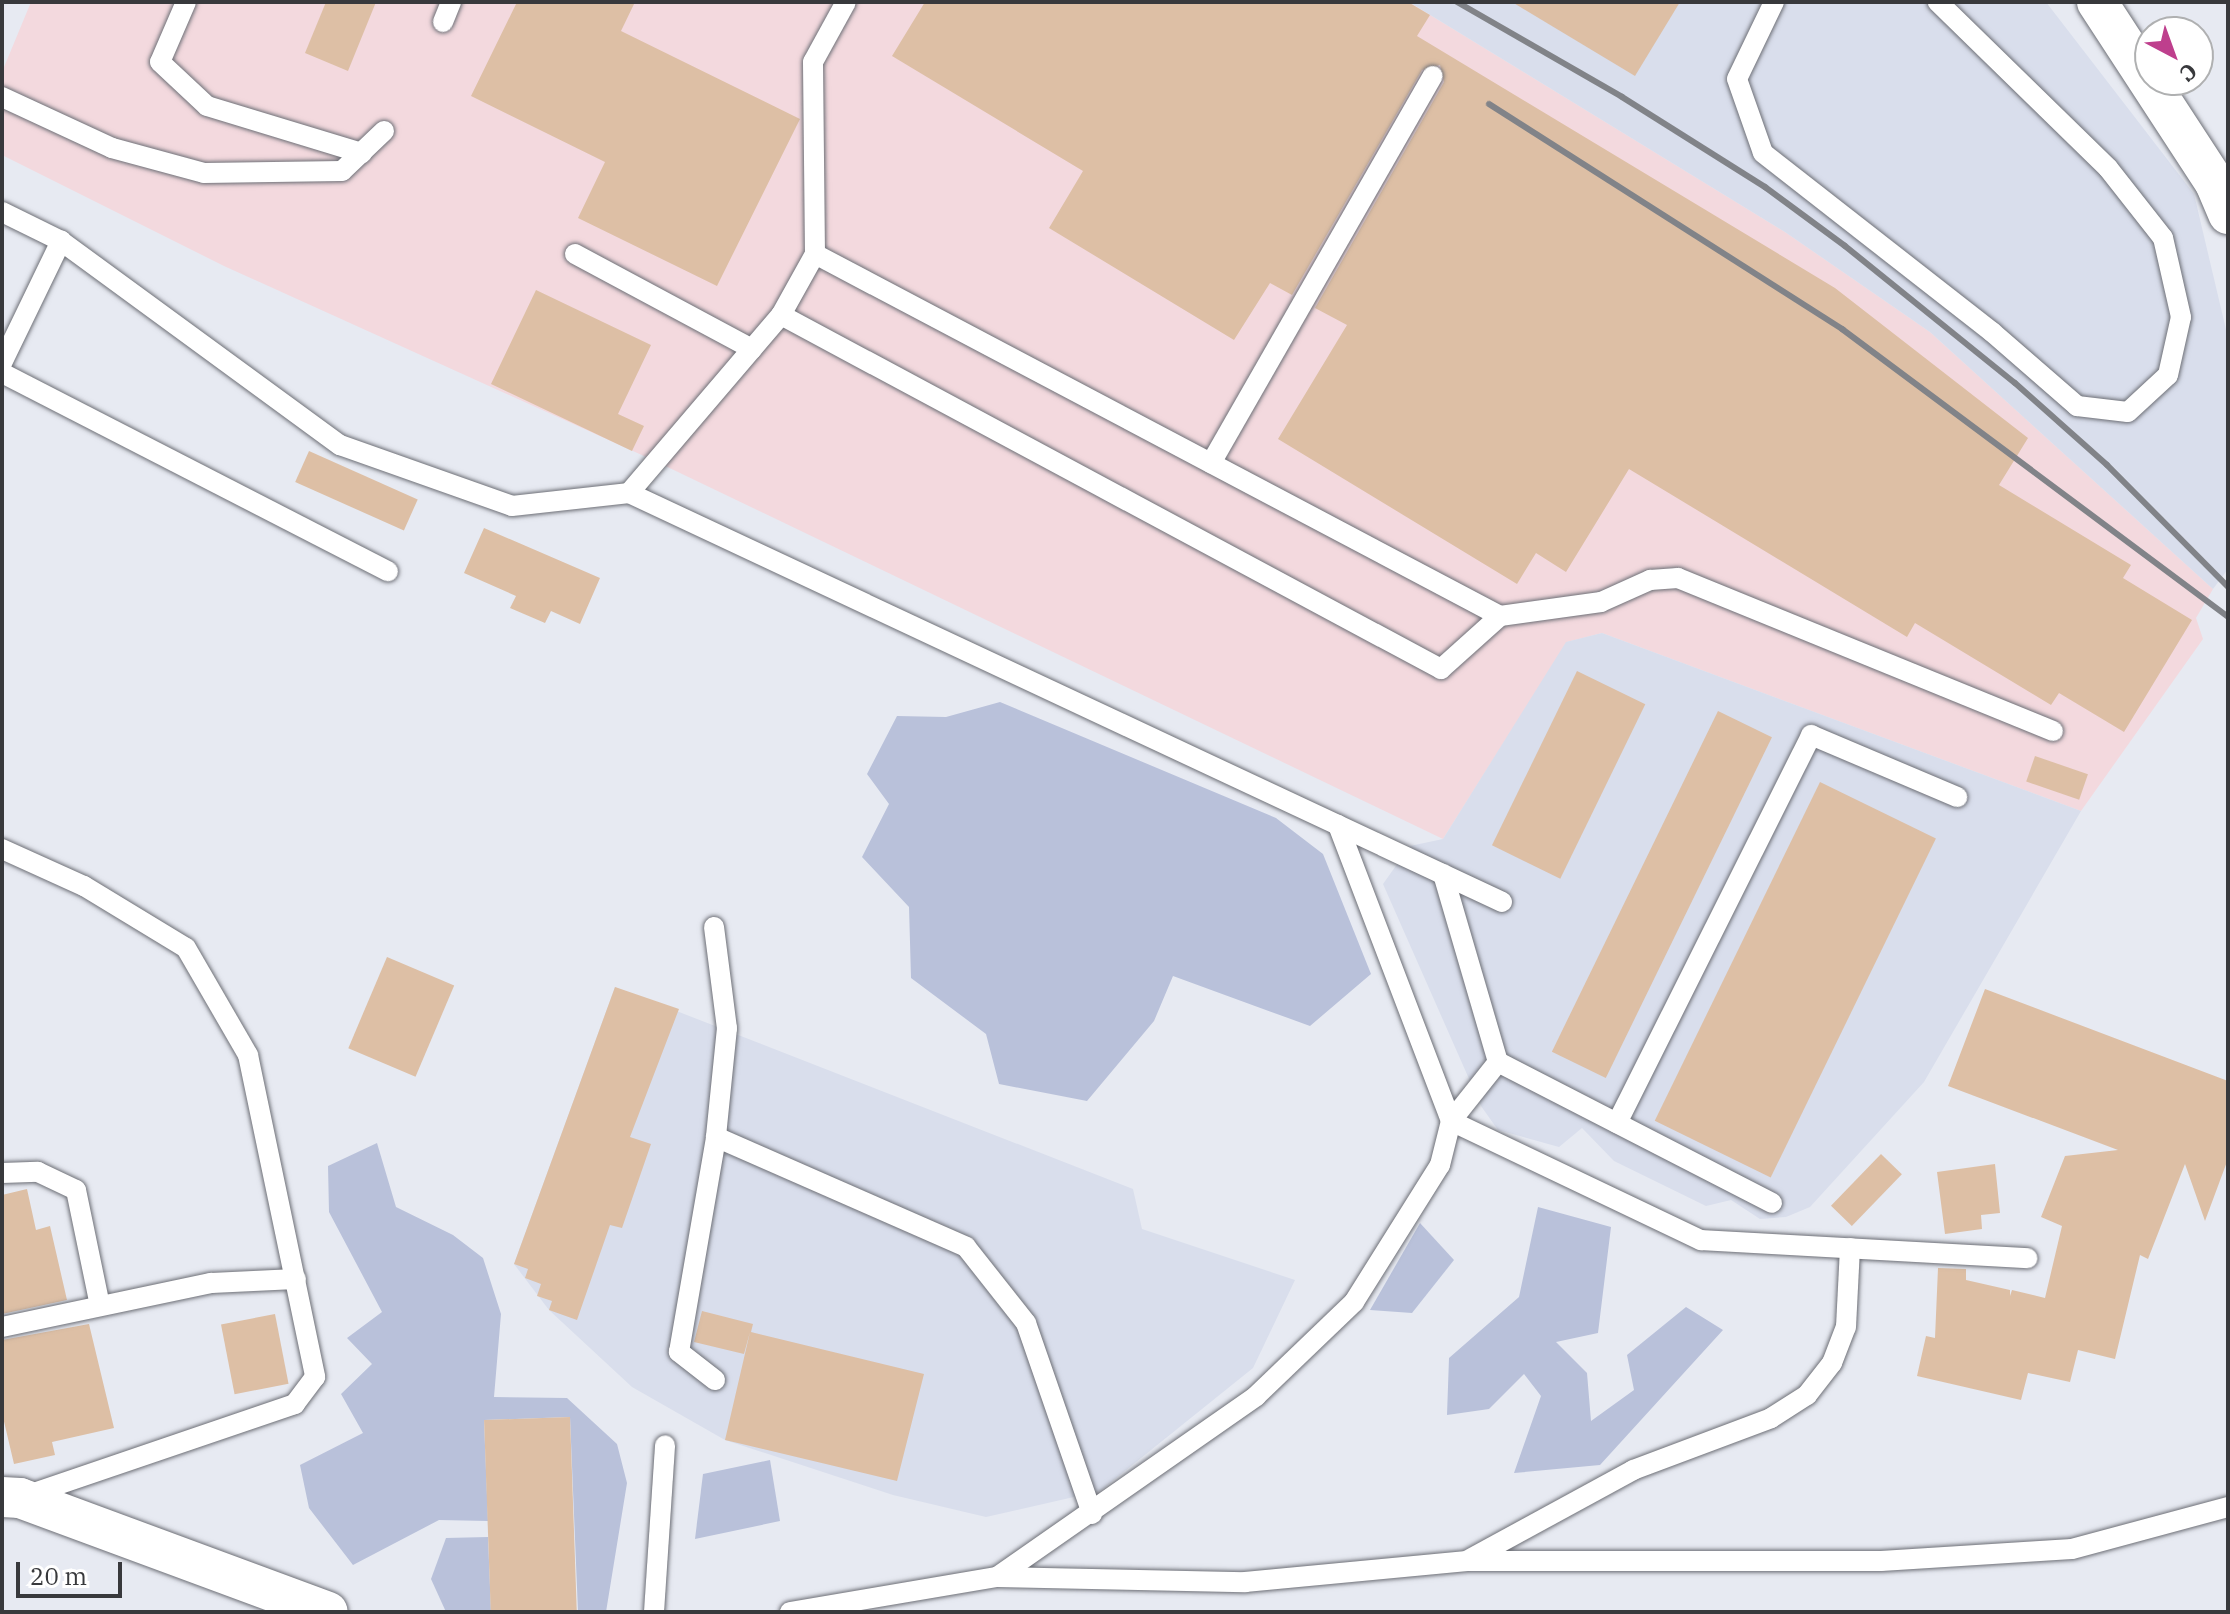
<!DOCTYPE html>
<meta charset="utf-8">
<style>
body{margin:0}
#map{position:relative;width:2230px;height:1614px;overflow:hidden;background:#e7eaf2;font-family:"IBM Plex Serif",serif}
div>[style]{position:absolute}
.commercial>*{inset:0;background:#f3d9de}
.built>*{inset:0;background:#d9deec}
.green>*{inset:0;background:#b9c1da}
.building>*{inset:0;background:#ddbfa5;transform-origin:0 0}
.roads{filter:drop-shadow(0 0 2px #6d6f76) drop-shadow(0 0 2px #6d6f76)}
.lane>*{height:20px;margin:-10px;padding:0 10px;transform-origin:10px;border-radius:10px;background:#fff}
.street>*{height:40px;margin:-20px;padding:0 20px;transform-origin:20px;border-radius:20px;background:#fff}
.rail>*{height:6px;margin:-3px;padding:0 3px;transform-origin:3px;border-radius:3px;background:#818388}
span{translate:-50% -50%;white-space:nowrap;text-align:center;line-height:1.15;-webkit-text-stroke:6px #fff;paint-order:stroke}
.frame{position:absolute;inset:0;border:4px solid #38393c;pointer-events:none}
.north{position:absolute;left:2134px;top:16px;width:80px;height:80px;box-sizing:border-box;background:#fff;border:2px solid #afb0b1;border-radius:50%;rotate:139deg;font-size:22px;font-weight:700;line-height:32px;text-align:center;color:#38393c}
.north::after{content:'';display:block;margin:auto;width:28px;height:36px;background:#be3f8d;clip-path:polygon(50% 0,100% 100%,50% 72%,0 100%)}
.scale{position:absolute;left:16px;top:1562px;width:106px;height:36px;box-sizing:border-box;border:4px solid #38393c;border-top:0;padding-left:10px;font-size:24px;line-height:28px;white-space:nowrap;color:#38393c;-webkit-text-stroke:6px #fff;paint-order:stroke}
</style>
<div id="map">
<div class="commercial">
<i style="clip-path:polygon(31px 2px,1409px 2px,1785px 232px,1930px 332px,2213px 589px,2196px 618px,2203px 639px,2081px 811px,1602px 633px,1567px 642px,1443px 839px,655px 461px,224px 266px,2px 155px,2px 72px)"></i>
</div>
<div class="built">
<i style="clip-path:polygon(1409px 2px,2046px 2px,2194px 194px,2228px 338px,2228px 569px,2213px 589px,1930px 332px,1785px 232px)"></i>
<i style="clip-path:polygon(1602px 633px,2081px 811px,1924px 1082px,1810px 1207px,1786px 1217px,1760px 1219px,1731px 1200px,1706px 1206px,1614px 1161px,1582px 1128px,1559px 1147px,1498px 1130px,1481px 1106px,1383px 884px,1410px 846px,1443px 839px,1566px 642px)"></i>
<i style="clip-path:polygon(615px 987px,1133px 1189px,1142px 1229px,1295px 1280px,1253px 1368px,1100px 1491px,986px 1517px,893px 1495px,725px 1440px,632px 1387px,549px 1310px,514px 1264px)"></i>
</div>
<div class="green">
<i style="clip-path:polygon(1000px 702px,1276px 818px,1323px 854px,1371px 974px,1310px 1026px,1173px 976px,1154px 1021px,1087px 1101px,999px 1084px,986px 1034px,911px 978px,909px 907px,862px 857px,889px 804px,867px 774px,897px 716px,946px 717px)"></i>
<i style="clip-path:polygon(377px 1143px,396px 1207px,453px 1235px,483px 1258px,501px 1314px,494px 1397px,567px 1398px,617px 1444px,627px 1483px,606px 1612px,578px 1612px,570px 1417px,484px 1420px,488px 1521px,439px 1520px,353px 1565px,309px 1508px,300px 1465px,363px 1433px,341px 1394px,372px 1364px,347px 1338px,382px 1312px,329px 1212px,328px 1166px)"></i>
<i style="clip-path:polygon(1538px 1207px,1611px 1227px,1598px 1333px,1556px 1342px,1587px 1373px,1591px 1421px,1634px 1390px,1627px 1355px,1686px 1307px,1723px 1330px,1600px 1465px,1514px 1473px,1541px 1396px,1524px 1374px,1489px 1409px,1447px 1415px,1449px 1358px,1519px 1297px)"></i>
<i style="clip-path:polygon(1420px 1223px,1454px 1260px,1412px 1313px,1370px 1310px)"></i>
<i style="clip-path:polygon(770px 1460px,780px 1521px,695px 1539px,703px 1474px)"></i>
<i style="clip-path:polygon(488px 1537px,491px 1612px,446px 1612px,431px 1579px,446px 1538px)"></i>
</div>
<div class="building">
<i style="clip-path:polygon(326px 2px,376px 2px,348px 71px,305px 53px)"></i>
<i style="clip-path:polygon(517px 2px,635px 2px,621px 31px,800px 119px,717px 286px,578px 218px,605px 162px,471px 96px)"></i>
<i style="clip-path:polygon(925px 2px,1408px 2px,1430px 15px,1417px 36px,1835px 288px,2028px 438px,1999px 485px,2131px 565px,2123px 578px,2192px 620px,2124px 732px,2059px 693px,2051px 705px,1915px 623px,1907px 637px,1629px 469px,1566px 572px,1536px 553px,1517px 584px,1278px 439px,1347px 325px,1315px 308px,1444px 82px,1440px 65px,1422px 70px,1292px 295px,1270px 283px,1234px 340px,1049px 228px,1083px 171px,892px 56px)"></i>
<i style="clip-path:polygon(1512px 2px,1680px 2px,1635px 76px)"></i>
<i style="clip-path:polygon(536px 290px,651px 345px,618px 414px,644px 426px,632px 451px,491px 384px)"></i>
<i style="left:309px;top:451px;width:119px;height:34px;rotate:24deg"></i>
<i style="clip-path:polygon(484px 528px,600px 578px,580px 624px,551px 611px,545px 623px,510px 608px,516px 596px,464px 573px)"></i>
<i style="left:1577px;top:671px;width:76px;height:194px;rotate:26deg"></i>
<i style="left:1718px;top:711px;width:60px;height:379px;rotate:26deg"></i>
<i style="left:2035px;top:756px;width:56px;height:27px;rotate:19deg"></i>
<i style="left:1820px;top:782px;width:129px;height:377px;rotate:26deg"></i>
<i style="left:387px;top:957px;width:73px;height:99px;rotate:23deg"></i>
<i style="clip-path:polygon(615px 987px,679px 1009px,630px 1137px,651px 1144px,622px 1228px,610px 1225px,577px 1320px,549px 1310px,552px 1301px,537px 1296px,541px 1284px,525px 1278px,528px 1269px,514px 1264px)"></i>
<i style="clip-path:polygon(1985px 989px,2228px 1081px,2228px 1159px,2205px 1221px,2185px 1164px,2148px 1259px,2140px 1255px,2115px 1359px,2078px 1350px,2070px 1382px,2028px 1373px,2021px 1400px,1917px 1376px,1926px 1336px,1935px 1338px,1938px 1268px,1966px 1269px,1966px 1280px,2010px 1290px,2010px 1296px,2012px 1290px,2045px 1298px,2062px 1226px,2041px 1217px,2065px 1156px,2118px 1150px,1948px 1086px)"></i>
<i style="left:1881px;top:1154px;width:29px;height:72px;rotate:44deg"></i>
<i style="clip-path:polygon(1995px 1164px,2000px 1213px,1981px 1215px,1982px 1229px,1945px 1234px,1937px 1172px)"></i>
<i style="clip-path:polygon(27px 1189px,36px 1230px,50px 1226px,67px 1300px,2px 1314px,2px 1195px)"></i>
<i style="clip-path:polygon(702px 1311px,753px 1324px,751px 1332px,924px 1374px,897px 1481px,725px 1440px,750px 1332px,744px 1354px,694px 1342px)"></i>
<i style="left:275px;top:1314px;width:71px;height:55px;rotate:79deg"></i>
<i style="clip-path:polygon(89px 1324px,114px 1428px,52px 1442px,55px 1455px,14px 1464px,2px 1413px,2px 1340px)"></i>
<i style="left:570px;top:1417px;width:195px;height:86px;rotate:88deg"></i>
</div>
<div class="roads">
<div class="lane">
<i style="left:186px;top:2px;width:65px;rotate:113.4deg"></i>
<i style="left:160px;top:62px;width:64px;rotate:43.1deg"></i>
<i style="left:207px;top:106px;width:162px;rotate:16.9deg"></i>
<i style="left:1774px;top:2px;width:85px;rotate:115.7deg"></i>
<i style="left:1737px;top:79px;width:78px;rotate:70.6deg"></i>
<i style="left:1763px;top:153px;width:291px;rotate:38deg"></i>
<i style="left:1992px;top:332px;width:113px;rotate:41deg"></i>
<i style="left:2077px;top:406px;width:51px;rotate:6.7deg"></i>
<i style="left:2128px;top:412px;width:54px;rotate:-42.8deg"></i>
<i style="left:2168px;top:375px;width:59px;rotate:-77.4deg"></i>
<i style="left:2181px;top:317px;width:81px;rotate:-102.8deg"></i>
<i style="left:2163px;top:238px;width:89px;rotate:-128.2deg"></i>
<i style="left:2108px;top:168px;width:238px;rotate:-135.7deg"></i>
<i style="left:443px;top:22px;width:22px;rotate:-68deg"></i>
<i style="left:2px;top:97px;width:121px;rotate:24.9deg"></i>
<i style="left:112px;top:148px;width:95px;rotate:15.2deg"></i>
<i style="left:204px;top:173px;width:138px;rotate:-0.8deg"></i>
<i style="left:342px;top:171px;width:58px;rotate:-43.6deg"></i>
<i style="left:2px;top:212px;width:66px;rotate:26.2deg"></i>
<i style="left:61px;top:241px;width:346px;rotate:36.2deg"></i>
<i style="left:340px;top:445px;width:182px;rotate:19.5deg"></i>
<i style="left:512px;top:506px;width:118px;rotate:-6.3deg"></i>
<i style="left:629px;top:493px;width:964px;rotate:25.1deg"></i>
<i style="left:575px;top:254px;width:201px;rotate:28.2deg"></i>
<i style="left:815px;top:254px;width:775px;rotate:27.85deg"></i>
<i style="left:1500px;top:616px;width:102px;rotate:-7.9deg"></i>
<i style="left:1601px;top:602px;width:54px;rotate:-24.2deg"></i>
<i style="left:1650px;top:580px;width:28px;rotate:-4deg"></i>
<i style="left:1678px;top:578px;width:405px;rotate:22.2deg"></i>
<i style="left:781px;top:315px;width:749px;rotate:28.21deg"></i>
<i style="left:1441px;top:669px;width:79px;rotate:-41.9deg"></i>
<i style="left:2px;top:363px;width:136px;rotate:-64.2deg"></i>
<i style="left:2px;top:373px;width:434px;rotate:27.2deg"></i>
<i style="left:1211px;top:463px;width:446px;rotate:-60.2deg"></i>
<i style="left:629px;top:493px;width:234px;rotate:-49.5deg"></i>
<i style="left:781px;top:315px;width:70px;rotate:-60.9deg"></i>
<i style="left:815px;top:254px;width:192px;rotate:-90.6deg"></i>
<i style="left:813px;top:62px;width:68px;rotate:-61.2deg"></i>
<i style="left:2px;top:849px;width:90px;rotate:24.3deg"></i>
<i style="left:84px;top:886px;width:119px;rotate:31.3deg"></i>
<i style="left:186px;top:948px;width:124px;rotate:59.9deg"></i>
<i style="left:248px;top:1055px;width:329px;rotate:78.2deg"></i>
<i style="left:315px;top:1377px;width:34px;rotate:127deg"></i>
<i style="left:295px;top:1404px;width:285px;rotate:161.2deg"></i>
<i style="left:1443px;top:874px;width:196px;rotate:73.7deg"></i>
<i style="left:1498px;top:1062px;width:308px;rotate:27.2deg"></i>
<i style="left:714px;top:927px;width:102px;rotate:82.7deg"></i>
<i style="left:727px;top:1028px;width:110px;rotate:95.8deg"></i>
<i style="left:1498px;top:1062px;width:75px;rotate:128.5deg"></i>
<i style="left:1451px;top:1121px;width:277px;rotate:25.5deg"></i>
<i style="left:1701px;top:1240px;width:327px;rotate:3.2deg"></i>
<i style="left:1617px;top:1123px;width:434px;rotate:-63.4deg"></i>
<i style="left:1811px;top:735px;width:159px;rotate:23deg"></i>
<i style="left:2px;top:1173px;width:36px;rotate:-2deg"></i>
<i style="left:38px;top:1172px;width:42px;rotate:25.3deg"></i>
<i style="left:76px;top:1190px;width:118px;rotate:78.3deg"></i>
<i style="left:2px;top:1327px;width:214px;rotate:-11.9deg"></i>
<i style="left:211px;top:1283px;width:85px;rotate:-2.7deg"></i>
<i style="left:715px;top:1380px;width:46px;rotate:-142.1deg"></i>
<i style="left:679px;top:1352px;width:218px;rotate:-80.2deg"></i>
<i style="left:716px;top:1137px;width:273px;rotate:23.7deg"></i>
<i style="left:966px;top:1247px;width:97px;rotate:51.7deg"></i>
<i style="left:1026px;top:1323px;width:202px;rotate:70.9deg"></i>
<i style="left:1470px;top:1559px;width:186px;rotate:-28.6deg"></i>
<i style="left:1633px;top:1470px;width:147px;rotate:-20.6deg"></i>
<i style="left:1771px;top:1418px;width:43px;rotate:-32.6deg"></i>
<i style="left:1807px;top:1395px;width:41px;rotate:-52deg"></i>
<i style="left:1832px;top:1363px;width:39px;rotate:-69deg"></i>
<i style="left:1846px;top:1327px;width:79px;rotate:-87.1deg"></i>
<i style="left:997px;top:1577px;width:316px;rotate:-34.9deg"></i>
<i style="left:1256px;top:1396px;width:136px;rotate:-43.8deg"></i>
<i style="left:1354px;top:1302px;width:162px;rotate:-57.9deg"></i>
<i style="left:1440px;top:1165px;width:45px;rotate:-76deg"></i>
<i style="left:1451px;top:1121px;width:317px;rotate:-110.9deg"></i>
<i style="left:654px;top:1612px;width:167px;rotate:-86.2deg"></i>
<i style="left:790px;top:1612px;width:210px;rotate:-9.6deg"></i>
<i style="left:997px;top:1577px;width:248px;rotate:1.2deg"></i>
<i style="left:1245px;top:1582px;width:223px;rotate:-5.4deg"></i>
<i style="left:1467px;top:1561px;width:414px"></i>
<i style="left:1881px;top:1561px;width:191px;rotate:-3.6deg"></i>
<i style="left:2072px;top:1549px;width:162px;rotate:-15.1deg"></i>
</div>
<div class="street">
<i style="left:2097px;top:2px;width:216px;rotate:56.9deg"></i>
<i style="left:2215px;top:183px;width:34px;rotate:67deg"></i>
<i style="left:2px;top:1497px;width:18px;rotate:3deg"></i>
<i style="left:20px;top:1498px;width:328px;rotate:20.3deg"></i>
</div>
</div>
<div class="rail">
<i style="left:1457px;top:2px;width:190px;rotate:29.9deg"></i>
<i style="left:1622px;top:97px;width:169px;rotate:32.2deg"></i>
<i style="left:1765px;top:187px;width:99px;rotate:36.4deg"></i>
<i style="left:1845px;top:246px;width:218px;rotate:38.9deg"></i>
<i style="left:2015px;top:383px;width:123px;rotate:41.7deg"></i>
<i style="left:2107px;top:465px;width:172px;rotate:45.2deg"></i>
<i style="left:1489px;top:104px;width:419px;rotate:32.5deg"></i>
<i style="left:1842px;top:329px;width:482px;rotate:36.7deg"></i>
</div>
<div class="frame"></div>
<div class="north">С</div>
<div class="scale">20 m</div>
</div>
